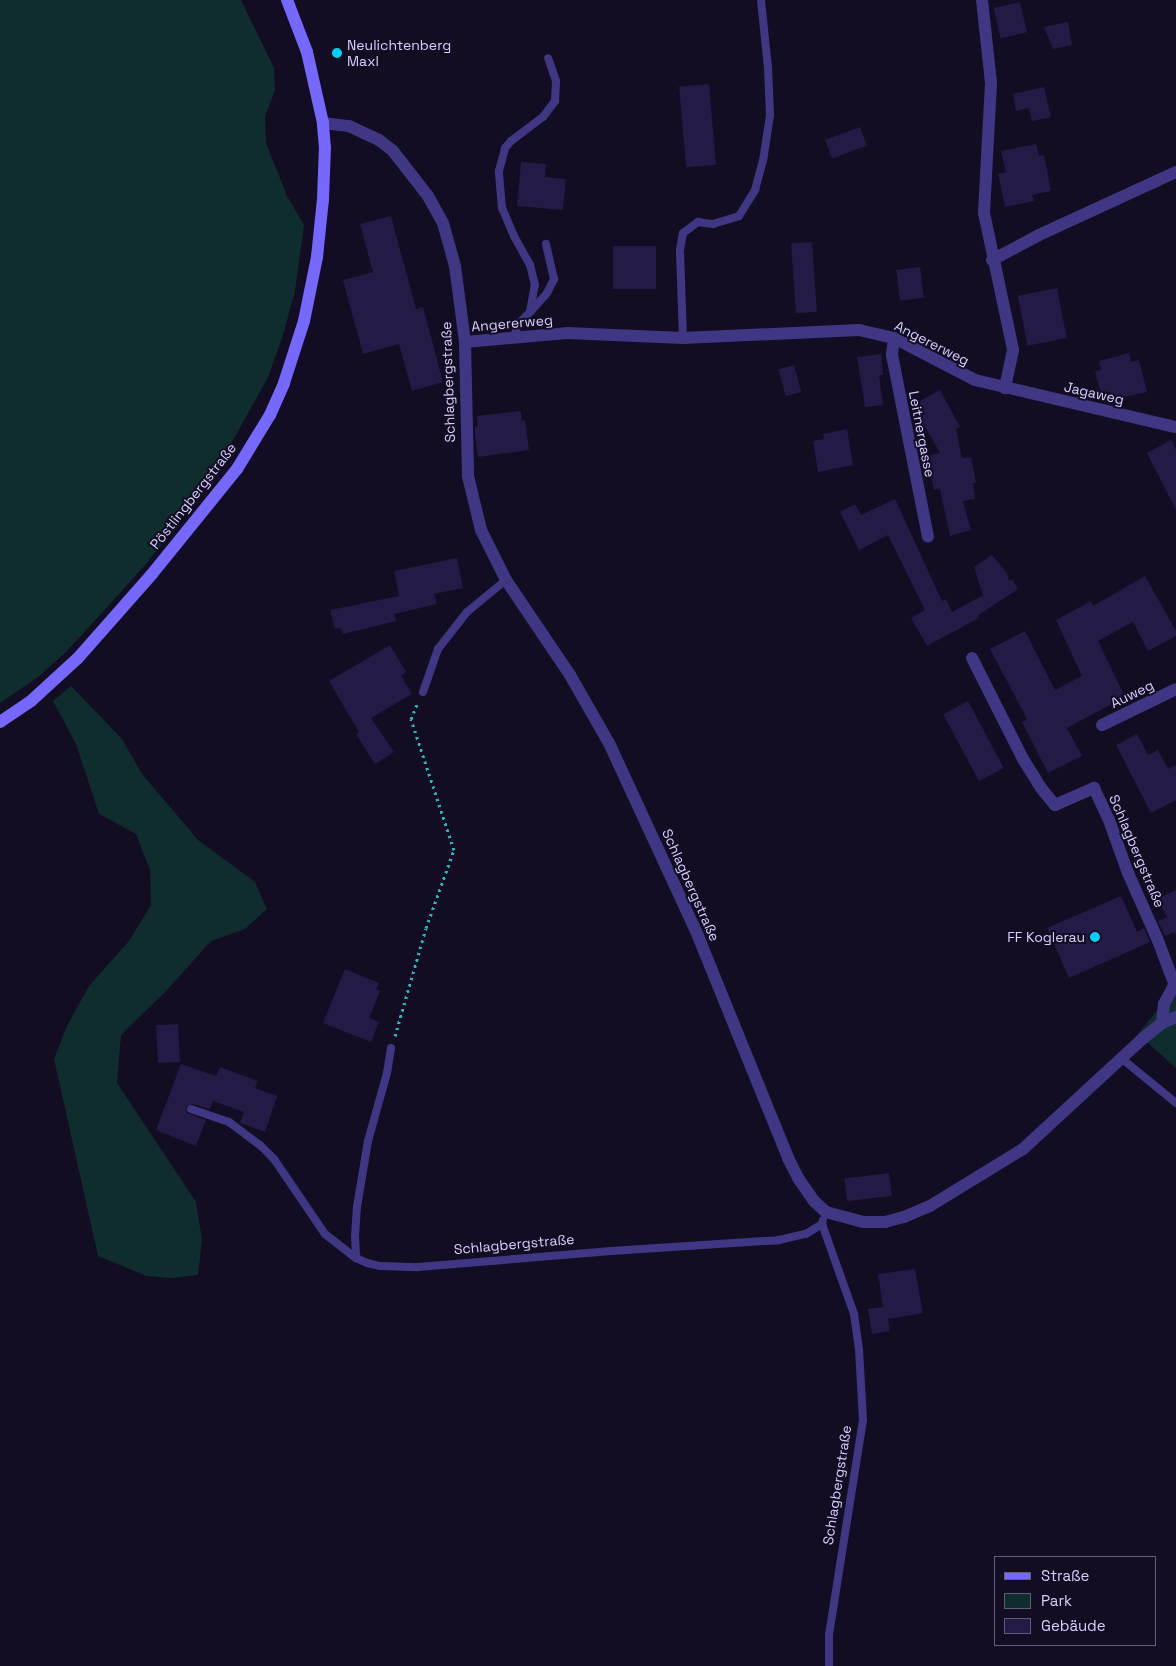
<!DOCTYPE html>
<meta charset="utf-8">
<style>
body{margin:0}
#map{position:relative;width:1176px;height:1666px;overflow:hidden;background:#130d24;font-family:"Space Grotesk",sans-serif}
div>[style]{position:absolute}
.green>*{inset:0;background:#102d2e}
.building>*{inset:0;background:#251945;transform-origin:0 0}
.path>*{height:3px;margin-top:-1.5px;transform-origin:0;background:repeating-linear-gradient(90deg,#2bb7b9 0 2.5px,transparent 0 6.5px)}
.lane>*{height:8px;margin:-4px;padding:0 4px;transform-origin:4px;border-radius:4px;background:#403784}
.street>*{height:12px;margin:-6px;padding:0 6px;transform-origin:6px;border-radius:6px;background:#403784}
.secondary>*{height:12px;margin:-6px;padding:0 6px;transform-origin:6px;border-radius:6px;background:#7667ff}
.dots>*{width:14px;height:14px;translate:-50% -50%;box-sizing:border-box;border:2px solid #130d24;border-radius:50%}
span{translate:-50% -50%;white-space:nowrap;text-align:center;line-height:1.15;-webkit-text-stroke:4px #130d24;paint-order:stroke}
.poi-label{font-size:14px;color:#d9d0ff}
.left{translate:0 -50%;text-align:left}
.right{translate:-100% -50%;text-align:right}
.street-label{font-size:14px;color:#d9d0ff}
.legend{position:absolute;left:994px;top:1556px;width:162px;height:90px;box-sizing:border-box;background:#130d24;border:1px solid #625b7c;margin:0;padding:6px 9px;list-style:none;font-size:15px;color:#d9d0ff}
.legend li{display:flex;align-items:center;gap:10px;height:25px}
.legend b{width:25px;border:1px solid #625b7c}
</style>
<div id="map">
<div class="green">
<i style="clip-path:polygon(0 0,241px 0,274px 68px,275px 90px,265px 117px,266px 143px,287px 196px,304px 225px,295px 291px,282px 338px,268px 377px,217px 469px,189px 509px,145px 565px,99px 616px,66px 652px,38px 677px,0 703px)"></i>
<i style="clip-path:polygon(71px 686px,122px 739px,142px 774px,198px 840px,255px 882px,267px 909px,245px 929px,211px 941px,166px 991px,121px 1035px,117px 1083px,196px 1202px,202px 1240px,198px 1275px,171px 1278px,147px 1276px,98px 1256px,54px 1059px,67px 1026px,89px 986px,129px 941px,151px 905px,150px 870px,136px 834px,99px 814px,76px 744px,53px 701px)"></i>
<i style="clip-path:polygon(1176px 987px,1176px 1068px,1138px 1034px)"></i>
</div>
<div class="building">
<i style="left:1020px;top:2px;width:31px;height:27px;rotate:77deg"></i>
<i style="clip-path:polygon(1068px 22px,1072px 45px,1053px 49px,1044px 27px)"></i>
<i style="left:709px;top:84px;width:81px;height:30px;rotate:85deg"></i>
<i style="clip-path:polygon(1044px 87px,1051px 117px,1032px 121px,1029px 108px,1016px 111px,1013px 94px)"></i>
<i style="left:860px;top:127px;width:20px;height:37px;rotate:70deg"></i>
<i style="clip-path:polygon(1036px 144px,1039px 156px,1044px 155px,1051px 191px,1032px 195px,1034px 201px,1005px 207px,998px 174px,1006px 172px,1001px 151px)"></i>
<i style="clip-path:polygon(521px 162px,546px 164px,545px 177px,566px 179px,563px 210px,517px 206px)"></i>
<i style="clip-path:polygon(391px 216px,416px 309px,423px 307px,443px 382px,412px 391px,399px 344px,363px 354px,343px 280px,373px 272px,360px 224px)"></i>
<i style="left:812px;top:242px;width:70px;height:21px;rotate:86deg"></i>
<i style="left:613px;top:246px;width:43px;height:43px"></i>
<i style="left:920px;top:267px;width:31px;height:24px;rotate:83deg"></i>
<i style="left:1057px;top:288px;width:51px;height:40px;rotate:79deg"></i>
<i style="clip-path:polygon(1129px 353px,1131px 362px,1139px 360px,1147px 392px,1103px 402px,1095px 371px,1101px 370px,1099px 361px)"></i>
<i style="clip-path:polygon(881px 354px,883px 375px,879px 375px,883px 405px,865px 407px,857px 357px)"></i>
<i style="left:794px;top:365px;width:28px;height:16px;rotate:75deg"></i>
<i style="clip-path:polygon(940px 390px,960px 427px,956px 428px,962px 458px,971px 457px,976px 483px,973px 483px,975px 499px,963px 501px,971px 530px,950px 536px,940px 489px,934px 490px,927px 456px,940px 453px,913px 405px)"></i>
<i style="clip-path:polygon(521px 411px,522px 421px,525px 420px,529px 450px,478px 457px,475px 436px,475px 427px,478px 426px,477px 416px)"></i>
<i style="clip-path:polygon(847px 429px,853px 465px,818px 472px,813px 441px,824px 439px,823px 434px)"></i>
<i style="clip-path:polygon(1171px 440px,1176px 450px,1176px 510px,1147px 453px)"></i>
<i style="clip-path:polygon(895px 499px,942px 601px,946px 599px,952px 612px,983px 595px,974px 567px,992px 555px,1007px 573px,1009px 581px,1012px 579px,1018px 589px,977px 616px,979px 618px,927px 646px,911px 618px,925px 610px,888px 535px,859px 550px,840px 512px,855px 504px,861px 515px)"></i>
<i style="clip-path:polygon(457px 558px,463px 588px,434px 594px,437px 604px,394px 614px,396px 621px,343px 634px,341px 628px,335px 629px,330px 610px,399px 596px,394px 571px)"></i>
<i style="clip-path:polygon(1145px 576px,1176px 631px,1176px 636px,1148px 651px,1133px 622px,1098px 641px,1125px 697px,1067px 728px,1082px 756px,1048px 773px,1022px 722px,1027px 719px,990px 649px,1025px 631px,1055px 690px,1082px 676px,1056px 620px,1091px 601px,1093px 606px)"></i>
<i style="clip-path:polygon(390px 645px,406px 672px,401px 676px,412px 694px,371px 718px,394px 752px,375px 764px,356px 734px,359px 732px,329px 681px)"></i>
<i style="left:968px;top:701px;width:76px;height:28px;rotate:62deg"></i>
<i style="clip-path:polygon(1137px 734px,1148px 755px,1158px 750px,1168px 769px,1176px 765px,1176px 800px,1151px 813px,1116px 745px)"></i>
<i style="clip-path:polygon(1176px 890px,1176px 935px,1174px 932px,1165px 936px,1158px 921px,1167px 917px,1157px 899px)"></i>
<i style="clip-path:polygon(1121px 896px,1137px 932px,1144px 928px,1150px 942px,1069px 978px,1047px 928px)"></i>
<i style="clip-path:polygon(345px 969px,379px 983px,376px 989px,380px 991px,369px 1018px,379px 1022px,371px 1042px,323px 1023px)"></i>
<i style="left:178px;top:1024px;width:38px;height:22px;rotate:87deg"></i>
<i style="clip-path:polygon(181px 1064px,216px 1076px,220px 1067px,258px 1081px,255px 1088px,277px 1096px,265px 1132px,240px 1123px,244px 1112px,213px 1101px,210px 1109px,192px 1104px,186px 1107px,187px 1113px,206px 1120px,196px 1146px,156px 1130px)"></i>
<i style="left:889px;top:1173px;width:23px;height:45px;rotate:83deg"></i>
<i style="clip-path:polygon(915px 1269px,923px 1313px,888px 1319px,890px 1331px,872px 1334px,868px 1309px,883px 1307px,878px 1274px)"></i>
</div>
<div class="path">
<i style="left:395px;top:1036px;width:112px;rotate:-74deg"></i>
<i style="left:426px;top:928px;width:83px;rotate:-70.3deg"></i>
<i style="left:454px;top:850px;width:138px;rotate:-108.2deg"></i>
<i style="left:411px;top:719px;width:18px;rotate:-68deg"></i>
</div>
<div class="lane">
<i style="left:531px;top:311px;width:24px;rotate:-48deg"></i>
<i style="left:547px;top:293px;width:16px;rotate:-63deg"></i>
<i style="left:554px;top:279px;width:36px;rotate:-103deg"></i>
<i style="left:514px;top:337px;width:14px;rotate:-73deg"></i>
<i style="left:518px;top:324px;width:17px;rotate:-45deg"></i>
<i style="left:530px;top:312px;width:27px;rotate:-80deg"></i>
<i style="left:535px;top:285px;width:21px;rotate:-104deg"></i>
<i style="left:530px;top:265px;width:33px;rotate:-119deg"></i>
<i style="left:514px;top:236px;width:30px;rotate:-113deg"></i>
<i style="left:502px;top:208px;width:37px;rotate:-95deg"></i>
<i style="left:499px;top:171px;width:24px;rotate:-75deg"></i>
<i style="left:505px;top:148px;width:9px;rotate:-49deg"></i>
<i style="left:511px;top:141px;width:40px;rotate:-37deg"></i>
<i style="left:543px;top:117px;width:20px;rotate:-53deg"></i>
<i style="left:555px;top:101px;width:20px;rotate:-87deg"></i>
<i style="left:556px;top:81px;width:24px;rotate:-109deg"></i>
<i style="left:683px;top:338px;width:88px;rotate:-92deg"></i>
<i style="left:680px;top:250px;width:17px;rotate:-80deg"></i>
<i style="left:683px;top:233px;width:19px;rotate:-36deg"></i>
<i style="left:698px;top:222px;width:15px;rotate:8deg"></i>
<i style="left:713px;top:224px;width:27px;rotate:-17deg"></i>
<i style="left:739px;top:216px;width:31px;rotate:-58deg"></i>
<i style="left:755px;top:190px;width:30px;rotate:-75deg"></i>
<i style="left:763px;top:161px;width:47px;rotate:-81.3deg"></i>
<i style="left:770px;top:115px;width:47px;rotate:-92.4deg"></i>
<i style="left:768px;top:68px;width:68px;rotate:-95.9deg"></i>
<i style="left:423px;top:692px;width:46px;rotate:-70.8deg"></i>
<i style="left:438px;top:649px;width:47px;rotate:-51.9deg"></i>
<i style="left:467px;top:612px;width:50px;rotate:-39.4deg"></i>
<i style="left:391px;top:1048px;width:25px;rotate:99deg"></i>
<i style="left:387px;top:1073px;width:71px;rotate:105.6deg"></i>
<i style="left:368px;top:1141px;width:67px;rotate:99.5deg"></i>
<i style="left:357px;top:1207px;width:29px;rotate:94deg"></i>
<i style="left:355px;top:1236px;width:22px;rotate:87deg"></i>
<i style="left:356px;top:1258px;width:12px;rotate:24deg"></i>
<i style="left:367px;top:1263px;width:13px;rotate:13deg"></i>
<i style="left:380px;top:1266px;width:38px;rotate:2deg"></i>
<i style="left:418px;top:1267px;width:194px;rotate:-4.7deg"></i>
<i style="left:611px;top:1251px;width:168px;rotate:-3.7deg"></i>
<i style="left:779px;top:1240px;width:28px;rotate:-13deg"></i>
<i style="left:806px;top:1234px;width:19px;rotate:-32deg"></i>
<i style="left:1121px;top:1058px;width:71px;rotate:39.3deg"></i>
<i style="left:191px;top:1109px;width:40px;rotate:18.9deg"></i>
<i style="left:229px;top:1122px;width:39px;rotate:37deg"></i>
<i style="left:260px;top:1145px;width:20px;rotate:45deg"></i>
<i style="left:274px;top:1159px;width:91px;rotate:55.8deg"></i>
<i style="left:325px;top:1234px;width:39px;rotate:38deg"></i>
<i style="left:823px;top:1220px;width:4px;rotate:104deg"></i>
<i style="left:822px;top:1224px;width:96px;rotate:70.4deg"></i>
<i style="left:854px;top:1314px;width:35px;rotate:82deg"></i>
<i style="left:859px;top:1349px;width:71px;rotate:86.8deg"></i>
<i style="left:863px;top:1420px;width:217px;rotate:99deg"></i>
<i style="left:829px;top:1634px;width:32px;rotate:90deg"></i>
</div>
<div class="street">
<i style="left:982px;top:0;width:83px;rotate:83.8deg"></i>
<i style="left:991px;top:83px;width:130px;rotate:93.1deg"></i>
<i style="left:984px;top:213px;width:140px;rotate:78deg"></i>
<i style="left:1013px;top:350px;width:39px;rotate:102deg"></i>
<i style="left:323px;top:123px;width:26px;rotate:7deg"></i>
<i style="left:349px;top:126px;width:33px;rotate:25deg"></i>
<i style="left:379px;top:140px;width:18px;rotate:38deg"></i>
<i style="left:393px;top:151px;width:57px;rotate:52.1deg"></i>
<i style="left:428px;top:196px;width:31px;rotate:61deg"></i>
<i style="left:443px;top:223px;width:45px;rotate:74.4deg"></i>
<i style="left:455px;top:266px;width:77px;rotate:82.5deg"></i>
<i style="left:465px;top:342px;width:134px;rotate:88.7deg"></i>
<i style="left:468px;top:476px;width:56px;rotate:76.5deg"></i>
<i style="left:481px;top:530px;width:56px;rotate:63.4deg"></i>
<i style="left:506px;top:580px;width:115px;rotate:56deg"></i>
<i style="left:570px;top:675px;width:78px;rotate:60.2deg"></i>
<i style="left:609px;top:743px;width:213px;rotate:65.2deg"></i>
<i style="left:698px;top:936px;width:240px;rotate:67.9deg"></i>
<i style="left:788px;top:1158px;width:22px;rotate:63deg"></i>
<i style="left:798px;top:1178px;width:28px;rotate:55deg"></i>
<i style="left:814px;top:1201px;width:16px;rotate:43deg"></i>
<i style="left:826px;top:1212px;width:39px;rotate:15deg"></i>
<i style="left:864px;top:1222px;width:21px"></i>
<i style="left:885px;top:1222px;width:20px;rotate:-15deg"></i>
<i style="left:904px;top:1217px;width:28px;rotate:-23deg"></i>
<i style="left:930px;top:1206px;width:109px;rotate:-31.5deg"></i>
<i style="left:1023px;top:1149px;width:161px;rotate:-42.7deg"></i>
<i style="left:1141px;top:1040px;width:27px;rotate:-39deg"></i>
<i style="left:1162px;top:1023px;width:15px;rotate:-23deg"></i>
<i style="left:992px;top:260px;width:53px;rotate:-28deg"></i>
<i style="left:1039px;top:235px;width:151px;rotate:-24.7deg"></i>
<i style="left:894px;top:338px;width:17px;rotate:97deg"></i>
<i style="left:892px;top:355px;width:185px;rotate:78.8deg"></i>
<i style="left:465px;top:342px;width:102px;rotate:-5deg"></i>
<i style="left:567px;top:333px;width:116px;rotate:2.5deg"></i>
<i style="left:683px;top:338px;width:176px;rotate:-2.6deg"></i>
<i style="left:859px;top:330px;width:36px;rotate:13deg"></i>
<i style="left:894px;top:338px;width:91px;rotate:27.4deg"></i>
<i style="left:975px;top:380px;width:206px;rotate:13.2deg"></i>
<i style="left:972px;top:658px;width:113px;rotate:63.2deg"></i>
<i style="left:1023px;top:759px;width:34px;rotate:58deg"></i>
<i style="left:1041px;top:788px;width:22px;rotate:51deg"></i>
<i style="left:1055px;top:805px;width:43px;rotate:-23.6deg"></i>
<i style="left:1094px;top:788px;width:35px;rotate:65deg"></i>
<i style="left:1109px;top:820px;width:56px;rotate:70.3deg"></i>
<i style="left:1128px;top:873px;width:71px;rotate:66deg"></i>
<i style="left:1157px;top:938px;width:48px;rotate:69.3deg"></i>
<i style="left:1102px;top:725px;width:82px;rotate:-25.9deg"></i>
<i style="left:1162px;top:1023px;width:19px;rotate:-84deg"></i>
<i style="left:1164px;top:1004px;width:26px;rotate:-62deg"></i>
</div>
<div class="secondary">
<i style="left:0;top:722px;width:37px;rotate:-34deg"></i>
<i style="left:31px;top:701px;width:64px;rotate:-42.5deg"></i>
<i style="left:78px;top:658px;width:112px;rotate:-48.6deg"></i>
<i style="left:152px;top:574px;width:135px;rotate:-51deg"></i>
<i style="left:237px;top:469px;width:63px;rotate:-58.6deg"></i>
<i style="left:270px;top:415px;width:35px;rotate:-66deg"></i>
<i style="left:284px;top:383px;width:65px;rotate:-72.1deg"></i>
<i style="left:304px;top:321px;width:65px;rotate:-78.5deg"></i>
<i style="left:317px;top:257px;width:58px;rotate:-84.1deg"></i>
<i style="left:323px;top:199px;width:51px;rotate:-87.8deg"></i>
<i style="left:325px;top:148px;width:25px;rotate:-95deg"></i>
<i style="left:323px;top:123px;width:73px;rotate:-102.7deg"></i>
<i style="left:307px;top:52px;width:56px;rotate:-111deg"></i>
</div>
<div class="dots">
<i style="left:337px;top:53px;background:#00cffb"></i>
<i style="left:1095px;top:937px;background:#00cffb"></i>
</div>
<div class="poi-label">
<span class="left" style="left:347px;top:53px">Neulichtenberg<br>Maxl</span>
<span class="right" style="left:1085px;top:937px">FF Koglerau</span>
</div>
<div class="street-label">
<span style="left:512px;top:323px;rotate:-5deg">Angererweg</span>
<span style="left:932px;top:343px;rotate:27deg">Angererweg</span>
<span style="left:448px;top:382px;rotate:-92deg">Schlagbergstraße</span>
<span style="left:1094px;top:393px;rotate:13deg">Jagaweg</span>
<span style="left:922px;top:434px;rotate:79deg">Leitnergasse</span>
<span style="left:193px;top:496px;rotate:-52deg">Pöstlingbergstraße</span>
<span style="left:1132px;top:694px;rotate:-26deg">Auweg</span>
<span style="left:1137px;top:851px;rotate:67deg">Schlagbergstraße</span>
<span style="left:691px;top:885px;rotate:66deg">Schlagbergstraße</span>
<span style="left:514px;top:1244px;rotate:-5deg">Schlagbergstraße</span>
<span style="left:837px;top:1485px;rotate:-81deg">Schlagbergstraße</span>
</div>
<ul class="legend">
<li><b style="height:6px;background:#7667ff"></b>Straße</li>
<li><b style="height:14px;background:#102d2e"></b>Park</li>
<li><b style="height:14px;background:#251945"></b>Gebäude</li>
</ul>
</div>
